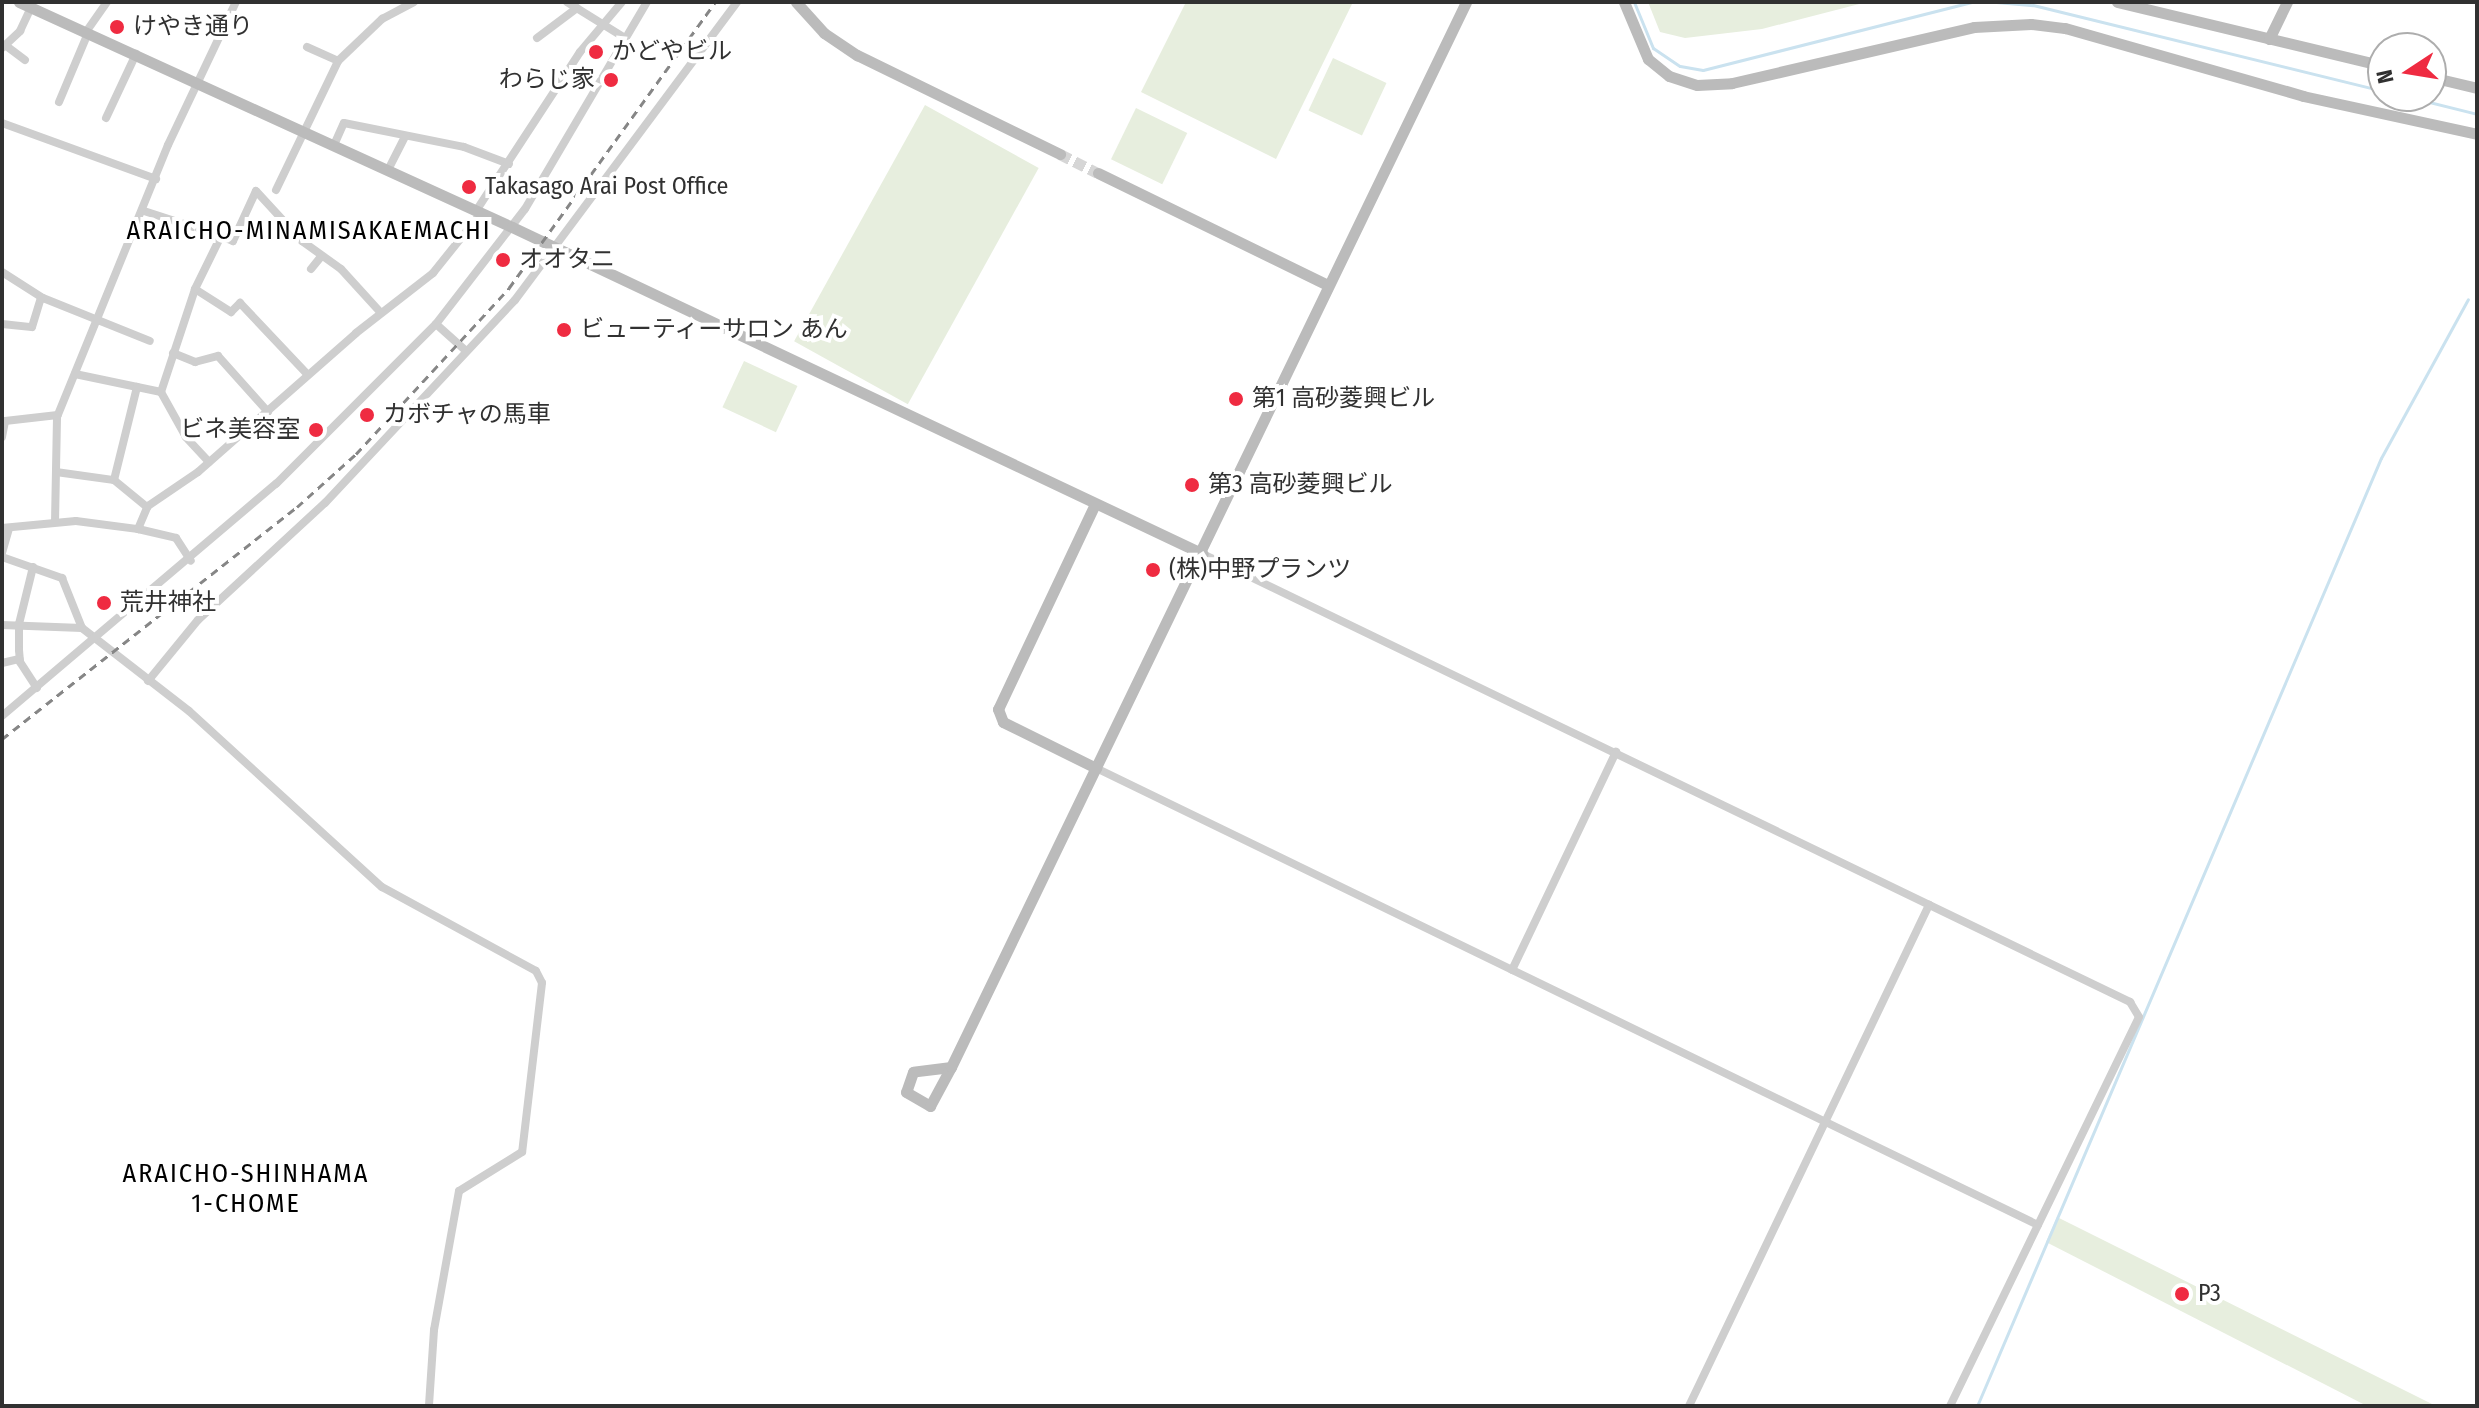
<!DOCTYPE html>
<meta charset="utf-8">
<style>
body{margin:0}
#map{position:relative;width:2479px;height:1408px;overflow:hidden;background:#fff;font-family:"Fira Sans Condensed","Noto Sans JP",sans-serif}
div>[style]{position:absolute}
.green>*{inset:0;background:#e7eede;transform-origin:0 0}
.stream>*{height:3px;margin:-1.5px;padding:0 1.5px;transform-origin:1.5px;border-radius:1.5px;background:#cae2ef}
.secondary-tunnel>*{height:11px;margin-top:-5.5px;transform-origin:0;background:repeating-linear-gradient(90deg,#d6d6d6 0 11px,transparent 0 16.5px)}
.street>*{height:8px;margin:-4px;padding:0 4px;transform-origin:4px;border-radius:4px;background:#cecece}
.secondary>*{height:11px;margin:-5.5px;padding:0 5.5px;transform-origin:5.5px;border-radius:5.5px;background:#bbb}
.rail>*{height:3px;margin-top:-1.5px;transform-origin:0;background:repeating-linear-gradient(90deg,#868686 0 8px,transparent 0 14px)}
.dots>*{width:22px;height:22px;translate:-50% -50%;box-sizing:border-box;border:4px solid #fff;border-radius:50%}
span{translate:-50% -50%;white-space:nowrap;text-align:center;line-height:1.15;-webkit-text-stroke:8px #fff;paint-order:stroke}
.poi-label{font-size:24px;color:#313131}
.left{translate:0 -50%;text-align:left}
.right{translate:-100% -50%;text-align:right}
.neighbourhood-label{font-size:26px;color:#000;letter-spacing:2px}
.frame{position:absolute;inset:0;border:4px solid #313131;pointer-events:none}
.north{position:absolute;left:2367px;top:32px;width:80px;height:80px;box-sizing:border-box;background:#fff;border:2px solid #adadad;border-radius:50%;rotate:258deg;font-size:22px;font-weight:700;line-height:32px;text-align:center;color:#313131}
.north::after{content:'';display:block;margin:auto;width:28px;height:36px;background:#ef2b41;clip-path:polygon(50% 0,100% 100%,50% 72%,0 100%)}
</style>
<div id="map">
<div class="green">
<i style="clip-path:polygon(1186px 2px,1353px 2px,1276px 159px,1141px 92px)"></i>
<i style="clip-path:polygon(1648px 2px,1867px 2px,1762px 29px,1685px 38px,1660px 32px)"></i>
<i style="left:1333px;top:58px;width:59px;height:58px;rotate:25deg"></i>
<i style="left:925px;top:105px;width:130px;height:270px;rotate:29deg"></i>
<i style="left:1136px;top:108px;width:57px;height:57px;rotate:26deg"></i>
<i style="left:744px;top:361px;width:59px;height:51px;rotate:25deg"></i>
<i style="clip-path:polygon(2057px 1217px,2436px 1406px,2367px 1406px,2046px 1242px)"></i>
</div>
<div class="stream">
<i style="left:1634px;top:2px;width:50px;rotate:67.6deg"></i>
<i style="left:1653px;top:48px;width:32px;rotate:34deg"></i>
<i style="left:1680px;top:66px;width:23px;rotate:10deg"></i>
<i style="left:1703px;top:70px;width:277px;rotate:-14.2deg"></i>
<i style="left:1996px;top:2px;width:37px;rotate:5deg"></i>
<i style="left:2033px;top:5px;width:360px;rotate:13.8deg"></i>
<i style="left:2405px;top:96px;width:74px;rotate:14deg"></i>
<i style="left:1977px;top:1406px;width:1030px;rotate:-66.92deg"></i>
<i style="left:2381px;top:458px;width:181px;rotate:-61.3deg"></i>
</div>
<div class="secondary-tunnel">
<i style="left:1060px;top:154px;width:42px;rotate:26.6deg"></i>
</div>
<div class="street">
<i style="left:567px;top:2px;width:68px;rotate:31.8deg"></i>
<i style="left:86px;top:32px;width:37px;rotate:-55deg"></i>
<i style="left:537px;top:38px;width:50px;rotate:-36.9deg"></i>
<i style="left:5px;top:45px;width:25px;rotate:37deg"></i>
<i style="left:307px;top:47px;width:34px;rotate:24deg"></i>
<i style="left:2px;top:48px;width:25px;rotate:-43deg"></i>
<i style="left:20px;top:31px;width:26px;rotate:-65deg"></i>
<i style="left:59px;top:102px;width:75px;rotate:-67.2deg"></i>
<i style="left:106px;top:118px;width:71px;rotate:-64.9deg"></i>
<i style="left:2px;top:123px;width:164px;rotate:20deg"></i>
<i style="left:334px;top:145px;width:24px;rotate:-66deg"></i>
<i style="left:344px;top:123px;width:122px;rotate:11.3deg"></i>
<i style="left:464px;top:147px;width:48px;rotate:20.7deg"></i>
<i style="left:388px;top:170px;width:38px;rotate:-63deg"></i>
<i style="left:276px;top:190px;width:143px;rotate:-64.3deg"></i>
<i style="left:338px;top:61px;width:61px;rotate:-43.7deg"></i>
<i style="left:382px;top:19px;width:36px;rotate:-28deg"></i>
<i style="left:144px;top:211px;width:81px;rotate:18deg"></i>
<i style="left:476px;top:211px;width:190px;rotate:-56.8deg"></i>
<i style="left:580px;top:52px;width:65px;rotate:-50deg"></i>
<i style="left:311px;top:269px;width:14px;rotate:-51deg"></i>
<i style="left:2px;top:272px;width:49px;rotate:32.4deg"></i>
<i style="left:43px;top:298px;width:115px;rotate:21.9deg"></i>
<i style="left:195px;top:289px;width:43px;rotate:32.6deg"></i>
<i style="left:231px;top:312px;width:13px;rotate:-45deg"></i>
<i style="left:240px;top:303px;width:99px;rotate:46.6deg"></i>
<i style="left:2px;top:324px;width:30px;rotate:6deg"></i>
<i style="left:32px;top:327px;width:31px;rotate:-73deg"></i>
<i style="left:436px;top:324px;width:39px;rotate:42deg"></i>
<i style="left:173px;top:353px;width:24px;rotate:22deg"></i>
<i style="left:195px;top:362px;width:24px;rotate:-15deg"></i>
<i style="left:218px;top:356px;width:75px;rotate:48.2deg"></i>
<i style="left:75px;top:374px;width:88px;rotate:11.8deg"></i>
<i style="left:2px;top:437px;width:16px;rotate:-79deg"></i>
<i style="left:5px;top:421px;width:53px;rotate:-6.5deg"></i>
<i style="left:209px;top:462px;width:34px;rotate:-133deg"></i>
<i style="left:186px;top:437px;width:51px;rotate:-119.1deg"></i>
<i style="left:161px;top:392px;width:108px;rotate:-71.7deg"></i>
<i style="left:195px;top:289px;width:59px;rotate:-63.9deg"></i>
<i style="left:221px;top:236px;width:13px;rotate:23deg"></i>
<i style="left:233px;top:241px;width:55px;rotate:-65.3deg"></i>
<i style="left:256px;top:191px;width:68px;rotate:47.4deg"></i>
<i style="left:302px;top:241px;width:48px;rotate:35.7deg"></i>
<i style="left:341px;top:269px;width:59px;rotate:47.7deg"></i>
<i style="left:56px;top:472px;width:59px;rotate:7.9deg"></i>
<i style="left:114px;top:480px;width:43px;rotate:39.3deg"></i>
<i style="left:114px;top:480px;width:96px;rotate:-76.1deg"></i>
<i style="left:55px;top:522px;width:105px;rotate:-88.9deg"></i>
<i style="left:57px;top:417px;width:294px;rotate:-67.8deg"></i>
<i style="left:168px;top:145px;width:158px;rotate:-64.6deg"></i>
<i style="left:2px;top:528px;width:74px;rotate:-5.4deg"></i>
<i style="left:76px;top:521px;width:63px;rotate:7.4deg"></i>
<i style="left:138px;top:529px;width:39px;rotate:13deg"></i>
<i style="left:176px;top:538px;width:27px;rotate:57deg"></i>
<i style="left:138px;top:529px;width:25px;rotate:-67deg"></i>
<i style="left:148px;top:506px;width:60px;rotate:-34.2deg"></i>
<i style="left:198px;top:472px;width:210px;rotate:-41.3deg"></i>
<i style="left:356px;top:333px;width:98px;rotate:-37.9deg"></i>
<i style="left:433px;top:273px;width:77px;rotate:-51.3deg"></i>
<i style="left:2px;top:553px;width:25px;rotate:-74deg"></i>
<i style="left:1203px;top:554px;width:1030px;rotate:25.79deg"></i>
<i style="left:2130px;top:1002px;width:17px;rotate:59deg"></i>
<i style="left:2139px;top:1017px;width:432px;rotate:115.9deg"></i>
<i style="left:2px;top:557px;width:64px;rotate:19.3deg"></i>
<i style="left:62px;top:578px;width:54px;rotate:68.2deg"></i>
<i style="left:82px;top:628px;width:135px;rotate:37.8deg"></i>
<i style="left:189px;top:711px;width:261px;rotate:42.4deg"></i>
<i style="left:382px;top:887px;width:175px;rotate:28.6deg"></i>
<i style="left:536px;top:971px;width:13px;rotate:63deg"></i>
<i style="left:542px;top:983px;width:170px;rotate:96.7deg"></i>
<i style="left:522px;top:1152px;width:74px;rotate:148.2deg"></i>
<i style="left:459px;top:1191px;width:141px;rotate:100.2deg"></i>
<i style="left:434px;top:1330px;width:76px;rotate:93.8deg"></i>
<i style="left:33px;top:567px;width:59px;rotate:103.8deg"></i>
<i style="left:19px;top:624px;width:26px;rotate:90deg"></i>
<i style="left:19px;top:650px;width:12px;rotate:85deg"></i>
<i style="left:20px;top:662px;width:31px;rotate:57deg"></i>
<i style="left:2px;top:625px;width:80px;rotate:2.1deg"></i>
<i style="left:2px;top:663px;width:18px;rotate:-13deg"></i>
<i style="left:148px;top:681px;width:79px;rotate:-50.7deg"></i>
<i style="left:198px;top:620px;width:173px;rotate:-42.7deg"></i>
<i style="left:325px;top:503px;width:278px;rotate:-46.9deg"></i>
<i style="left:515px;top:300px;width:372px;rotate:-53.3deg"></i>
<i style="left:2px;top:716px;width:359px;rotate:-40.3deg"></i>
<i style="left:276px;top:484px;width:226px;rotate:-45deg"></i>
<i style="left:436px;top:324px;width:145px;rotate:-52.3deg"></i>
<i style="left:525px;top:209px;width:240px;rotate:-59.5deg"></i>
<i style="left:1096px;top:768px;width:1047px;rotate:25.88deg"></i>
<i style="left:1512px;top:970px;width:242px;rotate:-64.5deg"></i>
<i style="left:1689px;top:1406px;width:556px;rotate:-64.4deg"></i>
</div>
<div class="secondary">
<i style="left:19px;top:2px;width:542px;rotate:24.53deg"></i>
<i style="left:512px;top:227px;width:764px;rotate:25.32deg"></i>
<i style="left:796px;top:2px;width:42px;rotate:47.9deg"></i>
<i style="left:824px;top:33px;width:40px;rotate:34deg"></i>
<i style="left:857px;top:55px;width:226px;rotate:26deg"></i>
<i style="left:1624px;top:2px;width:62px;rotate:67.2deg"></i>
<i style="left:1648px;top:59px;width:27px;rotate:39deg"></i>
<i style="left:1669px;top:76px;width:29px;rotate:18deg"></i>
<i style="left:1697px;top:85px;width:35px;rotate:-3deg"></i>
<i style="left:1732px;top:83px;width:248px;rotate:-13deg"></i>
<i style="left:1974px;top:27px;width:57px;rotate:-3deg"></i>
<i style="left:2031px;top:24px;width:34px;rotate:7deg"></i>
<i style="left:2065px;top:28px;width:248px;rotate:15.9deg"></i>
<i style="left:2303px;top:96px;width:178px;rotate:12.3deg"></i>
<i style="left:2117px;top:2px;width:274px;rotate:13.5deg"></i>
<i style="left:2269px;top:39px;width:41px;rotate:-64.1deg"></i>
<i style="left:2431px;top:77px;width:47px;rotate:13.4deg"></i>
<i style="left:1098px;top:173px;width:256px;rotate:26deg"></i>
<i style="left:1095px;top:504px;width:227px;rotate:115.3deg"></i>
<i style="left:998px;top:709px;width:14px;rotate:69deg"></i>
<i style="left:1003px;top:722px;width:104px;rotate:26.3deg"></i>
<i style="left:951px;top:1067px;width:38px;rotate:173deg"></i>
<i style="left:913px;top:1072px;width:21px;rotate:109deg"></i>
<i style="left:906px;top:1092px;width:28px;rotate:30deg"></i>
<i style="left:930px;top:1106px;width:44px;rotate:-61.7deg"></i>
<i style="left:951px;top:1067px;width:1183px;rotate:-64.19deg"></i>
</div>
<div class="rail">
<i style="left:2px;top:739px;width:375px;rotate:-38.2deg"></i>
<i style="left:297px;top:507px;width:79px;rotate:-41.9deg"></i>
<i style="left:356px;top:454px;width:226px;rotate:-47.3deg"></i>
<i style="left:509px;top:288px;width:352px;rotate:-54.2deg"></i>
</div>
<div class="dots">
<i style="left:117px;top:27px;background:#ef2b41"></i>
<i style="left:596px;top:52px;background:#ef2b41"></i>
<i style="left:611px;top:80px;background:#ef2b41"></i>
<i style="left:469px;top:187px;background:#ef2b41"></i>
<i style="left:503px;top:260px;background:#ef2b41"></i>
<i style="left:564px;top:330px;background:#ef2b41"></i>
<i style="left:1236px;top:399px;background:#ef2b41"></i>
<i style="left:367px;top:415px;background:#ef2b41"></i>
<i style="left:316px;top:430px;background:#ef2b41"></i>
<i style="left:1192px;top:485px;background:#ef2b41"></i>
<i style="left:1153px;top:570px;background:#ef2b41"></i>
<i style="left:104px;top:603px;background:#ef2b41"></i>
<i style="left:2182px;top:1294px;background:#ef2b41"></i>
</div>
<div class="poi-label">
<span class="left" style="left:133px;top:27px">けやき通り</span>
<span class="left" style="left:612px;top:52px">かどやビル</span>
<span class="right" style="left:595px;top:80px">わらじ家</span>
<span class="left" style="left:485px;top:187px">Takasago Arai Post Office</span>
<span class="left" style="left:519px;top:260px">オオタニ</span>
<span class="left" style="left:580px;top:330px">ビューティーサロン あん</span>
<span class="left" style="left:1252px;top:399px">第1 高砂菱興ビル</span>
<span class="left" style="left:383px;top:415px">カボチャの馬車</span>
<span class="right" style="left:300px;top:430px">ビネ美容室</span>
<span class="left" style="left:1208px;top:485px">第3 高砂菱興ビル</span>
<span class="left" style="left:1169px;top:570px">(株)中野プランツ</span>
<span class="left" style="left:120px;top:603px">荒井神社</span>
<span class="left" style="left:2198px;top:1294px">P3</span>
</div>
<div class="neighbourhood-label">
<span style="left:309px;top:231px">ARAICHO-MINAMISAKAEMACHI</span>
<span style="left:246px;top:1189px">ARAICHO-SHINHAMA<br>1-CHOME</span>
</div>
<div class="frame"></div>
<div class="north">N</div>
</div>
